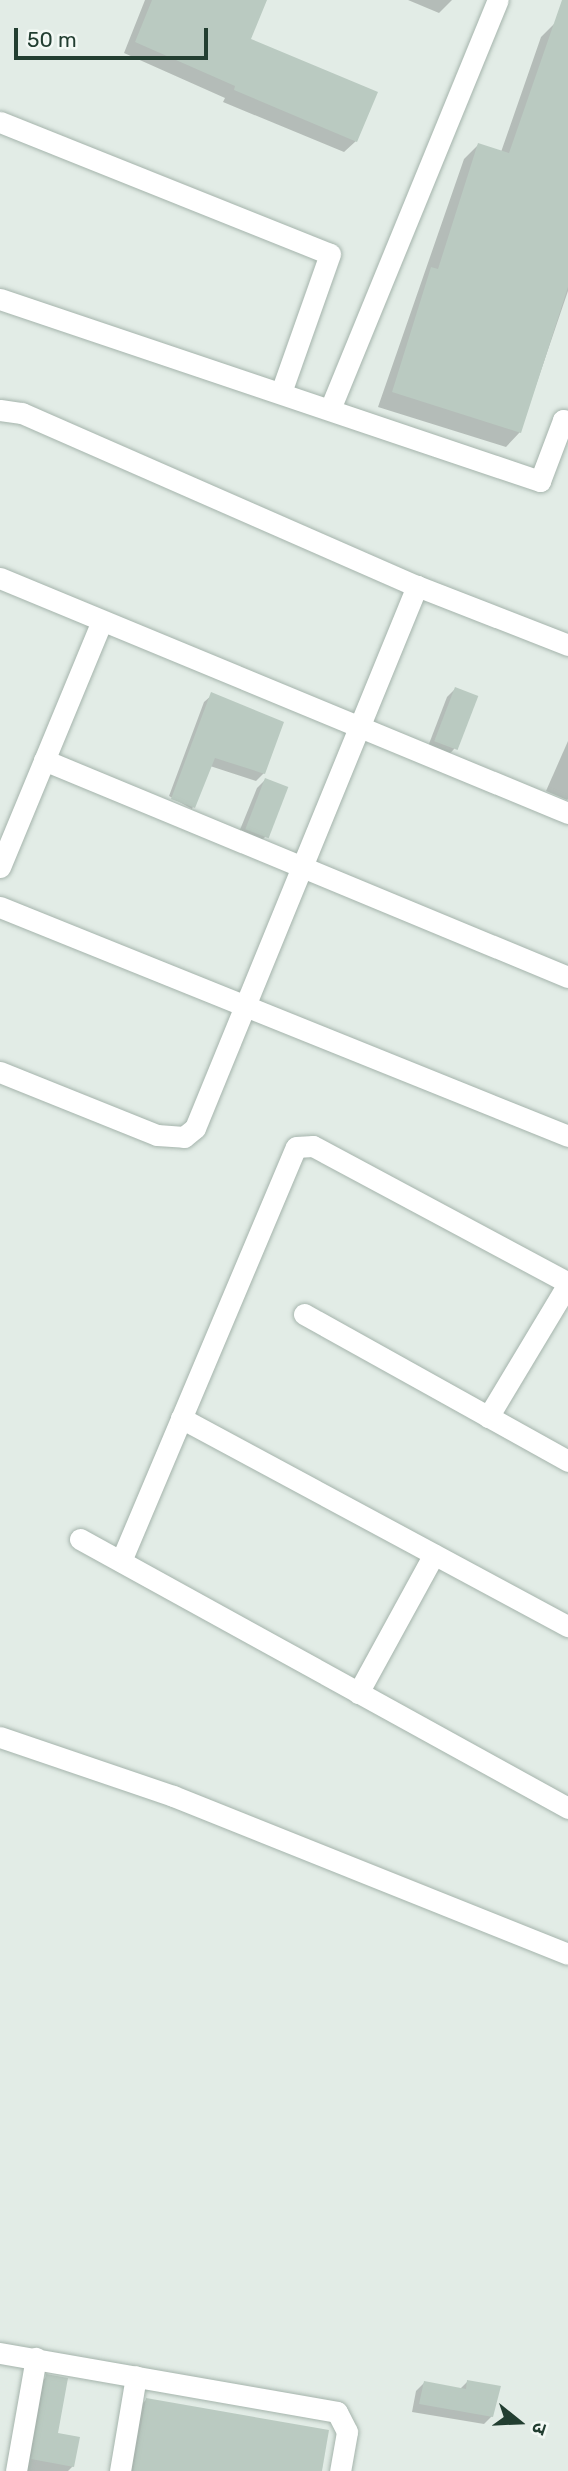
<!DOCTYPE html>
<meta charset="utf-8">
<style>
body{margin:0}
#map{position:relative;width:568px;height:2471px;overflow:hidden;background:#e2ece6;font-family:Rubik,"Noto Sans Devanagari",sans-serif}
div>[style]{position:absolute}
.shadow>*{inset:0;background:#0003}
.building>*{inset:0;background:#bacac1;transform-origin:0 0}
.roads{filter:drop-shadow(0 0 2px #a5b4ac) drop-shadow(0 0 2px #a5b4ac)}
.minor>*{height:21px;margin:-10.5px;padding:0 10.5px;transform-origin:10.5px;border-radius:10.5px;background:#fff}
span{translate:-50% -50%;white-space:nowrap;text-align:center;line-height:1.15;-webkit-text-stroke:5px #f3f9f5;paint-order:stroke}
.north{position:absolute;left:484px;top:2387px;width:70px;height:70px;-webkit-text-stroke:5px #f3f9f5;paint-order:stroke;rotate:108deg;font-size:19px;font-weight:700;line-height:28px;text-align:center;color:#223e31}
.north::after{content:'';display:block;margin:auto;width:24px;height:32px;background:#223e31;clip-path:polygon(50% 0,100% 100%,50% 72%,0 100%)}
.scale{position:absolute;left:14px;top:28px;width:194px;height:32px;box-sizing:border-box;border:4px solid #223e31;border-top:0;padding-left:9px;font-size:21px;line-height:24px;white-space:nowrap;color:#223e31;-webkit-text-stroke:5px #f3f9f5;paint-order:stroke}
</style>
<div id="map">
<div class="shadow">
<i style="clip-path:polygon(145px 0,265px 0,249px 40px,356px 141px,344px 152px,223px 102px,225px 98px,124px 53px)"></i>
<i style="clip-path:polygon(408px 0,452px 0,439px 13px)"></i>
<i style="clip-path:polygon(555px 23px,568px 26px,568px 291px,520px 432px,506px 447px,378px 407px,464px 159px,478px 145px,501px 152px,541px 37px)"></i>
<i style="clip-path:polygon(455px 689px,454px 749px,447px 757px,427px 749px,447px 697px)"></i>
<i style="clip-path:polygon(212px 695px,264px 773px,256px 781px,210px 766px,192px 809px,169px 796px,204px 702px)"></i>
<i style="clip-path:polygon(568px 741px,568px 799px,567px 800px,546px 791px)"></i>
<i style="clip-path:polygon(265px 780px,265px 837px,257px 845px,237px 837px,257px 788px)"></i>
<i style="clip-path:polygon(47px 2376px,56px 2435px,73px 2466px,68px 2471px,24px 2471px,35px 2388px)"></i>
<i style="clip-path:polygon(468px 2381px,492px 2416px,484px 2424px,412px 2412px,416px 2391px,424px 2383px,459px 2390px)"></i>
<i style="clip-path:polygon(146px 2400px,319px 2471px,128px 2471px,138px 2408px)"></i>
</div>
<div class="building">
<i style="clip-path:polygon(152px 0,267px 0,251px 39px,378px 92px,357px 142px,234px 90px,235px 86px,135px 42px)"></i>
<i style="clip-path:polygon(562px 0,568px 0,568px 287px,521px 433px,392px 392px,431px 267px,438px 269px,478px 143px,509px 153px)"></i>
<i style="left:455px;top:687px;width:25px;height:58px;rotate:21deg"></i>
<i style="clip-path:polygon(211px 692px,284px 722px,265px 774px,215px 758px,195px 808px,171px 799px)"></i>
<i style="left:265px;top:778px;width:25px;height:55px;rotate:21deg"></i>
<i style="clip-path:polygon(46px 2374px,68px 2378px,58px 2433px,80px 2437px,74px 2467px,31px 2459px)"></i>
<i style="clip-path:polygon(467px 2380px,501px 2386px,493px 2417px,419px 2404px,424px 2381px,466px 2389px)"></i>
<i style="clip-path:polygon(146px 2398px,329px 2430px,322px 2471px,133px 2471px)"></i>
</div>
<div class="roads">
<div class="minor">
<i style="left:0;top:122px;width:355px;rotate:21.8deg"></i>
<i style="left:330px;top:254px;width:146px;rotate:109.5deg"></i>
<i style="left:0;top:299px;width:570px;rotate:18.63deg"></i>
<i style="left:540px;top:481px;width:65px;rotate:-69.3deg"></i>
<i style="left:563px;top:420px;width:5px;rotate:11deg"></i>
<i style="left:330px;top:409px;width:442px;rotate:-67.7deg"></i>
<i style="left:0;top:410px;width:22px;rotate:8deg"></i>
<i style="left:22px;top:413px;width:431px;rotate:23.7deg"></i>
<i style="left:417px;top:586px;width:162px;rotate:21.3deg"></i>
<i style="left:0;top:578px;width:615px;rotate:22.48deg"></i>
<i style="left:44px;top:760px;width:567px;rotate:22.5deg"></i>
<i style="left:0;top:867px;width:266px;rotate:-67.5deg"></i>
<i style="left:0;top:907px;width:612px;rotate:21.96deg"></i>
<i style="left:0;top:1072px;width:169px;rotate:21.9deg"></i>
<i style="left:157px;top:1135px;width:27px;rotate:4deg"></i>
<i style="left:184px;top:1137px;width:14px;rotate:-39deg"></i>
<i style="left:195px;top:1128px;width:586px;rotate:-67.73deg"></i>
<i style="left:304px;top:1314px;width:302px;rotate:29.1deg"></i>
<i style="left:488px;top:1417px;width:155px;rotate:-59deg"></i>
<i style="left:181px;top:1418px;width:439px;rotate:28.3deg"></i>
<i style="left:80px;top:1539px;width:557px;rotate:28.86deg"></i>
<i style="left:121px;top:1561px;width:449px;rotate:-67.1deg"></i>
<i style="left:296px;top:1147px;width:17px;rotate:-3deg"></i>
<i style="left:313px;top:1146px;width:289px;rotate:28.2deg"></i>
<i style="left:358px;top:1693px;width:158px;rotate:-61.3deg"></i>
<i style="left:0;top:1737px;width:183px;rotate:18.8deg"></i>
<i style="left:173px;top:1796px;width:425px;rotate:21.8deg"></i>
<i style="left:0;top:2353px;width:342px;rotate:9.9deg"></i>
<i style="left:337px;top:2412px;width:22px;rotate:63deg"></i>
<i style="left:347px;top:2432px;width:40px;rotate:100deg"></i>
<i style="left:16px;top:2471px;width:115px;rotate:-80deg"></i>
<i style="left:120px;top:2471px;width:96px;rotate:-80.4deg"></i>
</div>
</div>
<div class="north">उ</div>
<div class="scale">50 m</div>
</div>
